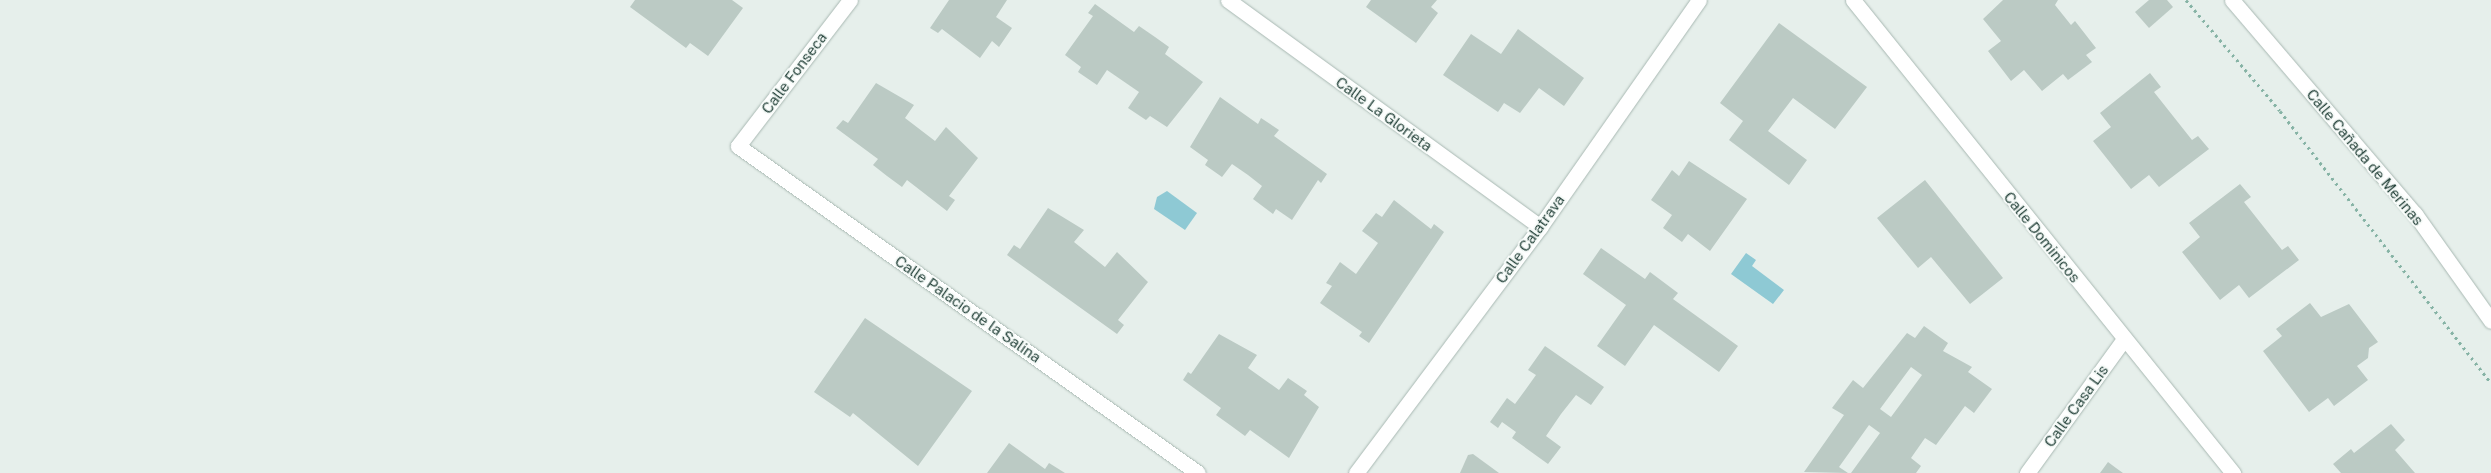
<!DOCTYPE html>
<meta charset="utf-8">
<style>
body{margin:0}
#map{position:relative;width:2491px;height:473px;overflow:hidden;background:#e6efeb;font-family:"Public Sans",sans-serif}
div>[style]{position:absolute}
.water>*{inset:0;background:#8ec9d4}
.building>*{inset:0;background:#bbcac4}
.path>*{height:3px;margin-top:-1.5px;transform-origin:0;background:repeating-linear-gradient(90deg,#86b3a5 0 2.5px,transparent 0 6.5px)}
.roads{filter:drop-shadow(0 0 1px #a8b8b2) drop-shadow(0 0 1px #a8b8b2)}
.minor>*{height:15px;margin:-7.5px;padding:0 7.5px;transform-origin:7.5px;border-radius:7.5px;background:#fff}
span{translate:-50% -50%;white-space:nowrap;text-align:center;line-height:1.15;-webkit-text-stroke:4px #f7fbf9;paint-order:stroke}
.street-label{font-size:15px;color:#24423a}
</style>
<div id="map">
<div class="water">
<i style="clip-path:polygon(1167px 191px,1197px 213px,1185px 230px,1154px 209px,1157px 197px)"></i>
<i style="clip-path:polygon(1746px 253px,1756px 260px,1752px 266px,1784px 290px,1773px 304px,1731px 274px)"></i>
</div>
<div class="building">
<i style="clip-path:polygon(635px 0,732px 0,743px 8px,708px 56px,690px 43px,686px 48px,630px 7px)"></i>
<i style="clip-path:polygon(949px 0,1007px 0,996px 17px,1012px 28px,999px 47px,992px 41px,980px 58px,942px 29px,938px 33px,930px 28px)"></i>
<i style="clip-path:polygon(1371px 0,1437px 0,1431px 7px,1438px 13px,1416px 43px,1366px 7px)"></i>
<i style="clip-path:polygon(2003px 0,2058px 0,2055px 5px,2071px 25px,2075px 21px,2096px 48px,2086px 55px,2092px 62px,2068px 80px,2063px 74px,2042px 91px,2024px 70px,2011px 81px,1988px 51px,2001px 41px,1983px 19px)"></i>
<i style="clip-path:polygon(2149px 0,2167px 0,2173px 7px,2149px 28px,2135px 12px)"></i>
<i style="clip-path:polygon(1095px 4px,1134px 32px,1139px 26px,1155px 37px,1169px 47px,1165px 54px,1203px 82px,1167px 127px,1150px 116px,1146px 120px,1128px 108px,1139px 92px,1107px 70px,1097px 85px,1078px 72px,1081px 67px,1065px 55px,1093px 16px,1088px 13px)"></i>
<i style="clip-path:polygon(1779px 23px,1867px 87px,1835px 129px,1793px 98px,1768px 131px,1807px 160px,1789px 185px,1729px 140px,1743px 121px,1720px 103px)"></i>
<i style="clip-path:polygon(1518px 29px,1584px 78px,1564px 106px,1539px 88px,1520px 113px,1504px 103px,1498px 112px,1443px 75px,1471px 34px,1501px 54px)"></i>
<i style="clip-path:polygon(2150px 73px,2161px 87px,2154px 92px,2192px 140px,2198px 136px,2209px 149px,2159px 187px,2149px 175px,2131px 189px,2093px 141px,2111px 127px,2100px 113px)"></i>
<i style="clip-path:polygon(876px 83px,914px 105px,905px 118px,935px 141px,946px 127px,978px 158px,949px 196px,955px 200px,947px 211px,907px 180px,902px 187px,887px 176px,873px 165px,878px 159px,836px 128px,843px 120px,848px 123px)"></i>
<i style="clip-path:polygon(1220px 97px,1258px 124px,1261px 118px,1279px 130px,1274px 136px,1327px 174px,1321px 183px,1318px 180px,1292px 220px,1276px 209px,1273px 214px,1253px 199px,1262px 186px,1248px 175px,1232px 164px,1222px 177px,1205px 165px,1208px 160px,1190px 147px)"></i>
<i style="clip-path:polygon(1689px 161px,1747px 199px,1710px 251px,1688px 234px,1682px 242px,1663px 228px,1672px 215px,1651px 200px,1672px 170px,1679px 176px)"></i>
<i style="clip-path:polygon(1925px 180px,2003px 278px,1970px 304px,1931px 257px,1918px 268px,1877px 218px)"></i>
<i style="clip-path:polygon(2240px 184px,2251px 197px,2244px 202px,2282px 250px,2288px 246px,2299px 260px,2249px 298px,2239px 285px,2220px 300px,2182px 252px,2200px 237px,2189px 223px)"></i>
<i style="clip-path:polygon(1394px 200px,1431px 229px,1434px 224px,1444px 232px,1369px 343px,1359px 336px,1362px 332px,1320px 303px,1332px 286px,1326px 283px,1340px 262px,1356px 274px,1378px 243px,1362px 231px,1376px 213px,1382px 217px)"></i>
<i style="clip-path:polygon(1048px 208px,1084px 230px,1074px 242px,1105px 267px,1117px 252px,1148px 282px,1118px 320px,1124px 325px,1117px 334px,1007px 255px,1014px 245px,1020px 249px)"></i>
<i style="clip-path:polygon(1601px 248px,1645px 279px,1650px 272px,1678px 293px,1673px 299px,1738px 346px,1719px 372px,1654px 325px,1625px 366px,1597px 346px,1626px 305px,1583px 274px)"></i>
<i style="clip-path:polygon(2310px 303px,2321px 317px,2349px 304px,2378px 342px,2369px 348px,2368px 358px,2357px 366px,2368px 380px,2334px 406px,2328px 398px,2309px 412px,2263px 351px,2282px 336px,2276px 329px)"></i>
<i style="clip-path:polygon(865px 318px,972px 391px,918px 466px,853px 413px,850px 417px,814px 392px)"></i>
<i style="clip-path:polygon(evenodd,1924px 326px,1948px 343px,1943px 351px,1972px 367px,1968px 372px,1992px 389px,1974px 413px,1965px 406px,1936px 445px,1925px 438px,1911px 458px,1921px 466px,1916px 473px,1851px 473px,1880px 433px,1869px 425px,1839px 467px,1848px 473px,1804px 472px,1844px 415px,1832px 408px,1853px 380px,1863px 388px,1907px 333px,1915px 338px,1924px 326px,1911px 367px,1922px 375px,1891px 417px,1880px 409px,1911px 367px)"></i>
<i style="clip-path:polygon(1219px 334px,1257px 355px,1248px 368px,1279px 390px,1288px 378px,1307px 391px,1304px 395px,1319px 407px,1289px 458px,1250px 430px,1245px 436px,1230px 425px,1216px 415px,1221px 408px,1183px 380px,1188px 372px,1191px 374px)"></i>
<i style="clip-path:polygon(1545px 346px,1604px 387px,1591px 405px,1576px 395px,1561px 414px,1546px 436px,1561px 447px,1548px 464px,1512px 438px,1516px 432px,1502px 422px,1498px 428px,1490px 422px,1507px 398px,1515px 404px,1526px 389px,1536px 375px,1528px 370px)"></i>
<i style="clip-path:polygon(2391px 424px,2405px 440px,2395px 450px,2415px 473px,2341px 473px,2333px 464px,2351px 449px,2354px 453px)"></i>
<i style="clip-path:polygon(1009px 443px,1045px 469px,1049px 463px,1065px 473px,987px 473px)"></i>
<i style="clip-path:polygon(1473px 454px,1499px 473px,1460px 473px,1468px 455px)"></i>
<i style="clip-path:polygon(2108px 462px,2116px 468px,2123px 473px,2100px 473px)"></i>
</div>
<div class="path">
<i style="left:2186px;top:0;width:145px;rotate:49.7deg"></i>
<i style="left:2280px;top:111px;width:344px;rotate:52.2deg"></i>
</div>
<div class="roads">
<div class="minor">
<i style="left:850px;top:0;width:184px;rotate:127.5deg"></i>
<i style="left:738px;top:146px;width:564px;rotate:35.41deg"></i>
<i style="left:1228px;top:0;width:386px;rotate:36deg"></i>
<i style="left:1853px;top:0;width:607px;rotate:51.22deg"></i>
<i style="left:2232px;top:0;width:282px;rotate:49.5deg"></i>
<i style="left:2415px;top:214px;width:131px;rotate:54.6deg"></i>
<i style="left:1356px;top:473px;width:307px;rotate:-53.2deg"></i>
<i style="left:1540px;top:227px;width:277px;rotate:-55deg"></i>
<i style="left:2027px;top:473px;width:165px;rotate:-54.1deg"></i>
</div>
</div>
<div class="street-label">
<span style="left:794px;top:73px;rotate:-53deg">Calle Fonseca</span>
<span style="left:1384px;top:114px;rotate:36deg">Calle La Glorieta</span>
<span style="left:2365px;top:157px;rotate:50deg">Calle Cañada de Merinas</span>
<span style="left:2042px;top:237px;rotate:51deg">Calle Dominicos</span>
<span style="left:1530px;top:239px;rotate:-54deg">Calle Calatrava</span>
<span style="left:968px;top:309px;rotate:35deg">Calle Palacio de la Salina</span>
<span style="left:2076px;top:406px;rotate:-54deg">Calle Casa Lis</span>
</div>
</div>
